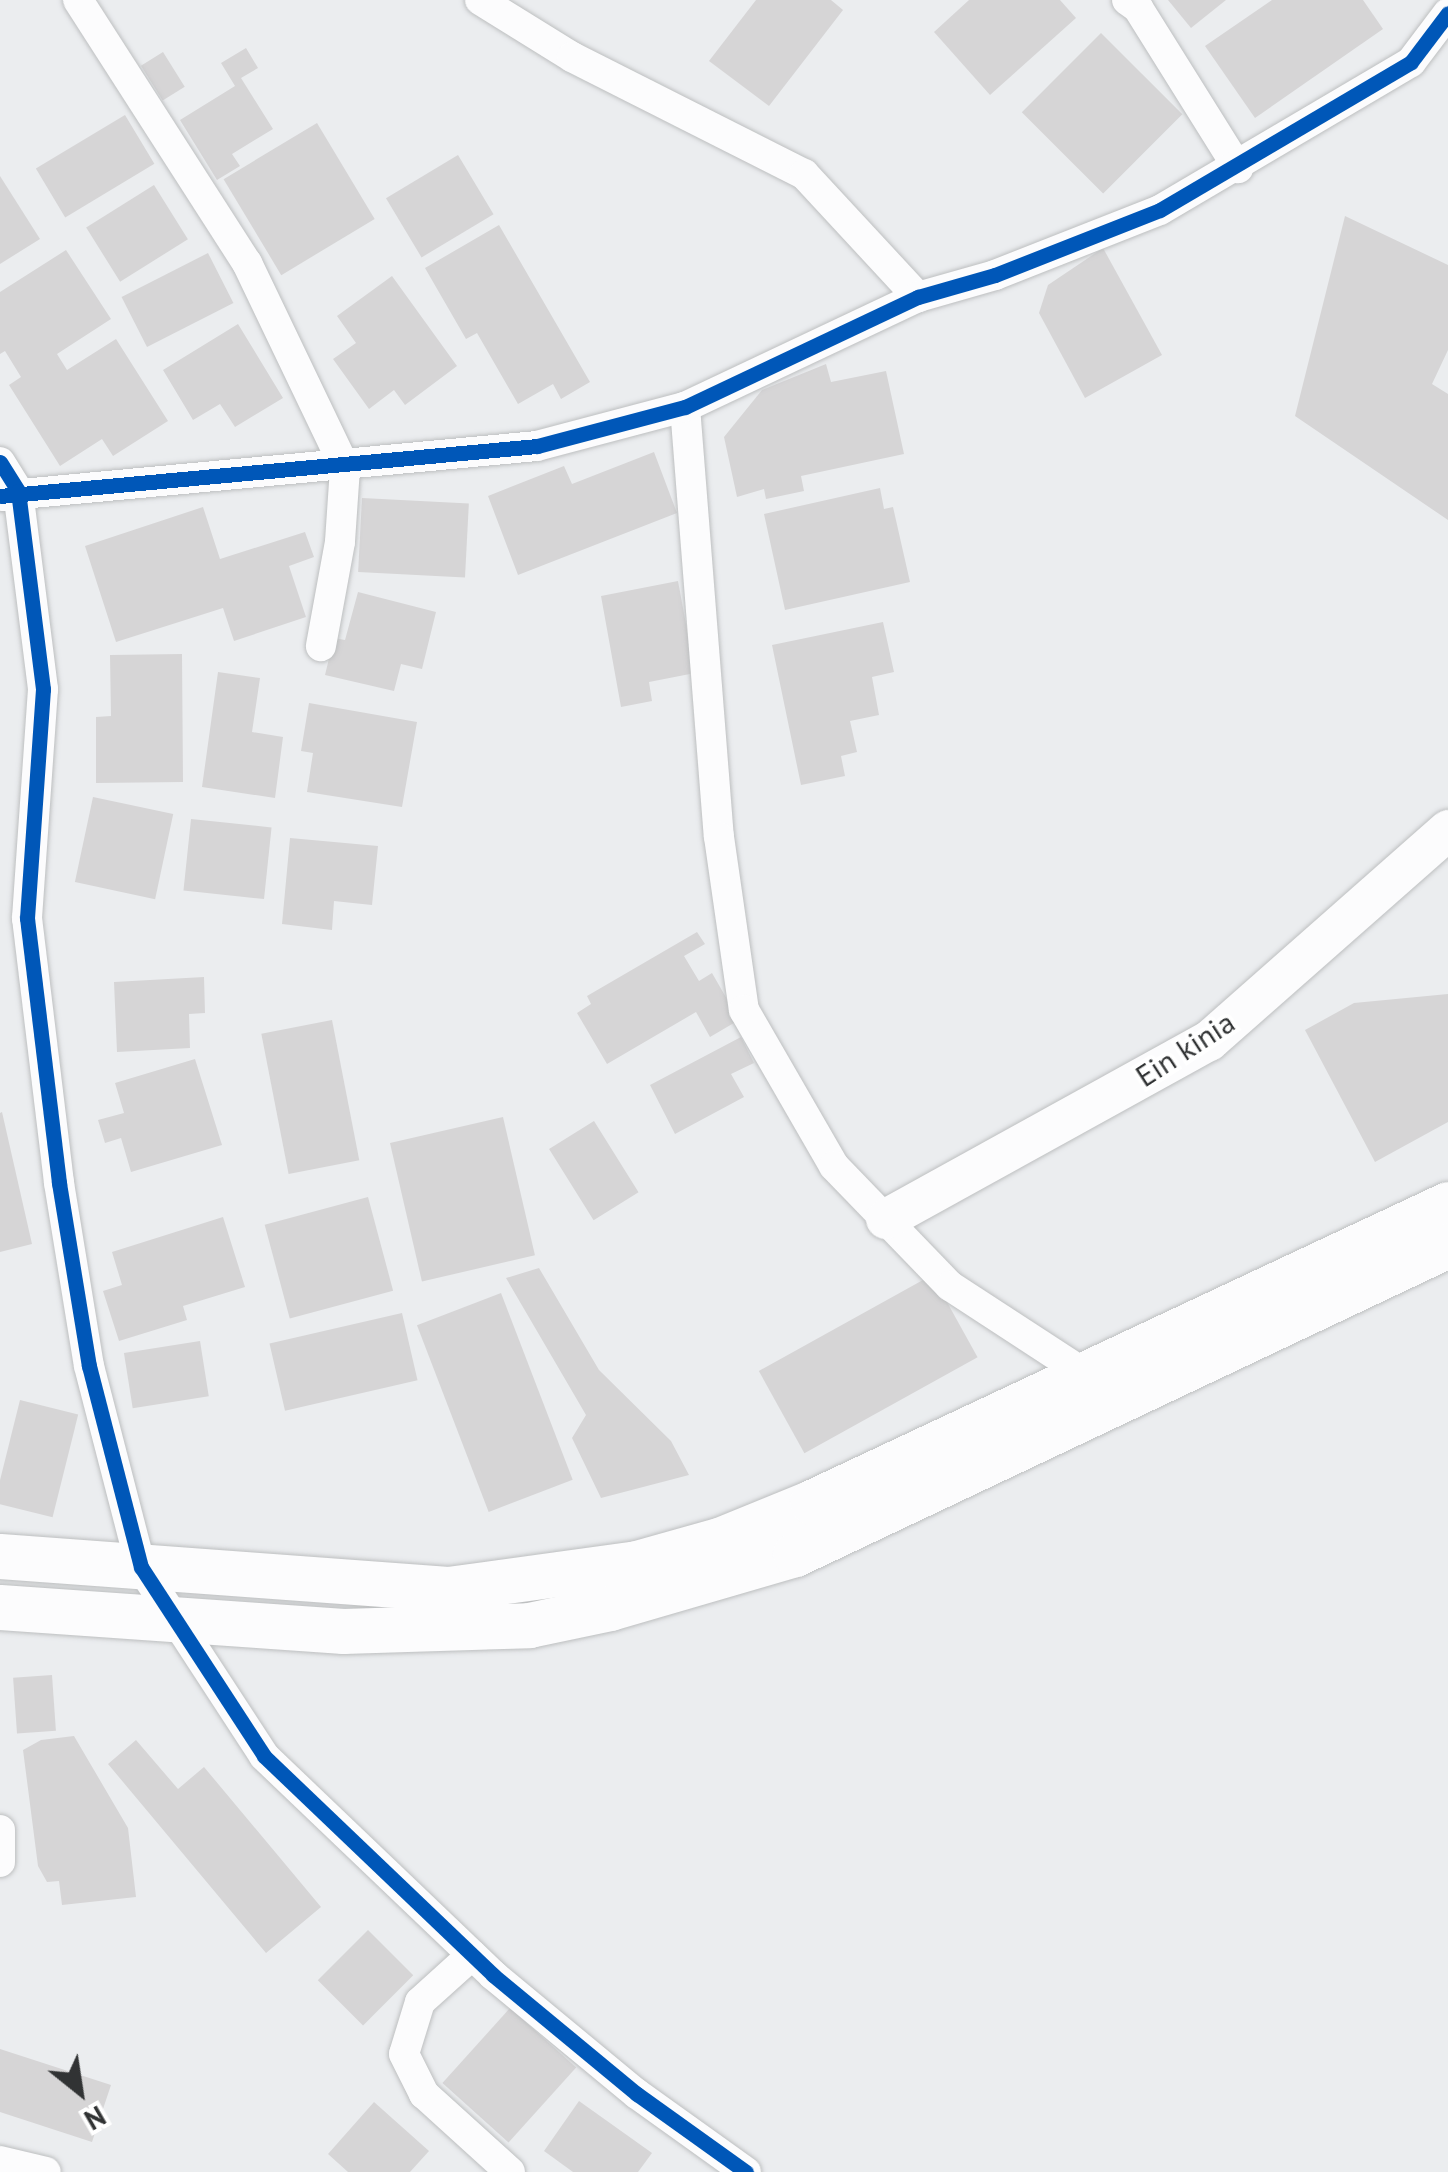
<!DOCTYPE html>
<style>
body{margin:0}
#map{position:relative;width:1448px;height:2172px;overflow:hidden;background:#ebedef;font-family:"PT Sans",sans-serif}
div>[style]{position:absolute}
.building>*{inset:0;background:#d6d5d6;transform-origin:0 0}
.roads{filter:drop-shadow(0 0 2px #bdbfc0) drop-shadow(0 0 2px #bdbfc0)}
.minor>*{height:30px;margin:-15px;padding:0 15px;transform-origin:15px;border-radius:15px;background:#fcfcfd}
.tertiary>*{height:40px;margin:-20px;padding:0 20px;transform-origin:20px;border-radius:20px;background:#fcfcfd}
.secondary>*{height:45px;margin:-22.5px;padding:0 22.5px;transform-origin:22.5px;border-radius:22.5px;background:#fcfcfd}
.cycleway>*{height:15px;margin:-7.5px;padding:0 7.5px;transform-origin:7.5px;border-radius:7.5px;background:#0057b8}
span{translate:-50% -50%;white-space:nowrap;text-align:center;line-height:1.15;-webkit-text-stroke:8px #fff;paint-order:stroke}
.street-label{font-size:30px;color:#313334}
.north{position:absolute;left:30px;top:2042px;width:100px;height:100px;-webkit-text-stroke:8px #fff;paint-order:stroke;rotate:150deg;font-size:28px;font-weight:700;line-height:40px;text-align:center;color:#313334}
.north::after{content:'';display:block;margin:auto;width:35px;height:45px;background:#313334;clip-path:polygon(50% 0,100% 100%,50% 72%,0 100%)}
</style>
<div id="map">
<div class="building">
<i style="clip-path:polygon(756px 0,831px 0,843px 10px,769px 106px,709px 61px)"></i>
<i style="clip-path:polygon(969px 0,1060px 0,1076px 18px,990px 95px,934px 32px)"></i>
<i style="clip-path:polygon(1168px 0,1226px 0,1191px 28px)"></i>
<i style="clip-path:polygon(1272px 0,1363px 0,1383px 29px,1255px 118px,1205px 46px)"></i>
<i style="left:1101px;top:33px;width:115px;height:112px;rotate:45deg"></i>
<i style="clip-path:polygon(246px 48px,258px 68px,241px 78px,273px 129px,232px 154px,240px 166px,217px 180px,180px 120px,235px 86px,221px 63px)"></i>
<i style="left:163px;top:52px;width:41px;height:26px;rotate:58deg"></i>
<i style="left:125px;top:115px;width:57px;height:104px;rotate:59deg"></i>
<i style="left:317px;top:123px;width:112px;height:109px;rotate:59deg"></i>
<i style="left:458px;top:155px;width:69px;height:84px;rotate:59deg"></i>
<i style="clip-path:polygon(0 176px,40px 239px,0 264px)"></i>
<i style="left:154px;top:185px;width:64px;height:80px;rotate:58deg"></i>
<i style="clip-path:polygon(1345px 216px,1448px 265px,1448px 350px,1432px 384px,1448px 394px,1448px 520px,1295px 416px)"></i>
<i style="clip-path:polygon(499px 225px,590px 382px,561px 399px,553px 384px,518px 404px,477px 333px,466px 339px,425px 268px)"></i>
<i style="clip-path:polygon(1103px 248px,1162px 355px,1085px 398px,1039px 313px,1048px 285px)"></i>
<i style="clip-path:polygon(66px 250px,111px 319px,57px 354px,67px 370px,116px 339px,168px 421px,113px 456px,102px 439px,60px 466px,9px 385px,21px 377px,5px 351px,0 354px,0 292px)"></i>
<i style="left:208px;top:253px;width:56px;height:97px;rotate:63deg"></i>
<i style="clip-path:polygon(392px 276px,457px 366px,405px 405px,394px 390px,369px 409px,333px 359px,356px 343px,337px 316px)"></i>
<i style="clip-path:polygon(238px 324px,283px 398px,235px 427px,220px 404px,193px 420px,163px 370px)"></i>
<i style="clip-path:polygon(826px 364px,831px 382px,886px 371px,904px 454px,801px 476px,804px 491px,766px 499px,764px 489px,737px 497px,724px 437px,762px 390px)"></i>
<i style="clip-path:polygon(654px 452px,677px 513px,518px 575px,488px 496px,564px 466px,572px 484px)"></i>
<i style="clip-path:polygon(880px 488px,884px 509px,893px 507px,910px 582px,785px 610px,764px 514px)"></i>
<i style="left:362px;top:498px;width:107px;height:74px;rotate:3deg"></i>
<i style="clip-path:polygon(203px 507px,220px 559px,305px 532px,314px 557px,289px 566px,306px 617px,234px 641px,223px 608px,116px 642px,85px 546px)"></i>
<i style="clip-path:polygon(678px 581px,695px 673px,649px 682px,652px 701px,621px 707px,601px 596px)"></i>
<i style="clip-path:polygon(358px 592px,436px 612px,422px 669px,401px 664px,394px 691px,325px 675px,334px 638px,345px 640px)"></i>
<i style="clip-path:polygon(883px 622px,894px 672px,872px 677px,879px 715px,850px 721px,857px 752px,841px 756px,845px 776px,801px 785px,772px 645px)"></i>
<i style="clip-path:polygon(182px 654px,183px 782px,96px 783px,96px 717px,111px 716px,110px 655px)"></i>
<i style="clip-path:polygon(218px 672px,260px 678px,252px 732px,283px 737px,275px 798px,202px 787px)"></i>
<i style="clip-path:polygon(309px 703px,417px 722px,402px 807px,307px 792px,313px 753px,301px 751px)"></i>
<i style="left:93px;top:797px;width:82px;height:87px;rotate:12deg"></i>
<i style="left:191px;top:819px;width:81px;height:72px;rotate:6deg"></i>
<i style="clip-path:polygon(290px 838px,378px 846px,372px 905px,334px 901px,332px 930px,282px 924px)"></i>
<i style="clip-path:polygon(697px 932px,705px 944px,684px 956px,699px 981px,712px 973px,739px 1020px,710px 1037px,696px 1012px,607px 1064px,577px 1013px,591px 1004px,587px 996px)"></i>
<i style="clip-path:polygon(204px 977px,205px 1013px,189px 1014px,190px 1048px,117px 1052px,114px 982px)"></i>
<i style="clip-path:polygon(1448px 994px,1448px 1122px,1375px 1162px,1305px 1030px,1354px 1003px)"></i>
<i style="left:332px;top:1020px;width:143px;height:72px;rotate:79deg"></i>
<i style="clip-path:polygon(741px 1037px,754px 1063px,731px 1074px,744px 1097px,675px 1134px,650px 1085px)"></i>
<i style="clip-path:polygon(195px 1059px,222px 1145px,131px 1172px,121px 1138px,105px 1143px,98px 1120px,124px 1113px,115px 1083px)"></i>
<i style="clip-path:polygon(2px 1112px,32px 1244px,0 1252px,0 1113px)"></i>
<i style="left:503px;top:1117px;width:142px;height:116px;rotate:77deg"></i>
<i style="left:594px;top:1121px;width:84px;height:53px;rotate:58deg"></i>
<i style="left:368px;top:1197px;width:97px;height:107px;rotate:75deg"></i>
<i style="clip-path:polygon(223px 1217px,245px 1287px,183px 1306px,187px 1320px,119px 1341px,103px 1291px,122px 1285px,112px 1252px)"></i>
<i style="clip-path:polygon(539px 1268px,599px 1370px,671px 1441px,689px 1475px,601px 1498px,572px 1438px,586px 1415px,506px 1278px)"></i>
<i style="left:932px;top:1275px;width:94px;height:198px;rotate:61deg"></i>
<i style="left:501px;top:1293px;width:200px;height:90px;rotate:69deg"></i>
<i style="left:402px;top:1313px;width:69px;height:136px;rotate:77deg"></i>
<i style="left:200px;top:1341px;width:56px;height:77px;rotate:81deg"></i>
<i style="left:20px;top:1400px;width:60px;height:106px;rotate:14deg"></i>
<i style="left:52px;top:1675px;width:56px;height:39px;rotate:86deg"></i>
<i style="clip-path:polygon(74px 1736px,128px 1828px,136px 1897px,62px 1905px,59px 1881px,47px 1882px,38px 1866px,23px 1750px,41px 1740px)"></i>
<i style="clip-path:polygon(136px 1740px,178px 1789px,204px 1767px,321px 1907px,266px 1953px,108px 1764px)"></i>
<i style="left:368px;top:1930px;width:64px;height:71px;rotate:45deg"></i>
<i style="left:510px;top:2008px;width:89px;height:101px;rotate:42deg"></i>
<i style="clip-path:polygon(0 2049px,111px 2085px,92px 2142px,0 2112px)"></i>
<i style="clip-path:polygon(579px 2101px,652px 2153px,638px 2172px,573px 2172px,544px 2151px)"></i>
<i style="clip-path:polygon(374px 2102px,429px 2151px,410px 2172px,348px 2172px,328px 2154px)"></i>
</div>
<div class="roads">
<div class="minor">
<i style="left:78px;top:0;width:313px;rotate:57.3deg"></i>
<i style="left:247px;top:263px;width:227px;rotate:64.4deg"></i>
<i style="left:345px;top:468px;width:74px;rotate:93.9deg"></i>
<i style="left:340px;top:542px;width:106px;rotate:100.4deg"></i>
<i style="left:480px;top:0;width:108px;rotate:31.8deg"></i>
<i style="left:572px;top:57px;width:260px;rotate:26.8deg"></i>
<i style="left:804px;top:174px;width:168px;rotate:47.2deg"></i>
<i style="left:1127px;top:0;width:14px;rotate:36deg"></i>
<i style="left:1138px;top:8px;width:189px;rotate:58deg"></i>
<i style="left:685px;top:407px;width:431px;rotate:85.5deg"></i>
<i style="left:719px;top:837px;width:175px;rotate:81.8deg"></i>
<i style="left:744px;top:1010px;width:180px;rotate:60deg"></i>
<i style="left:834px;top:1166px;width:167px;rotate:46deg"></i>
<i style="left:950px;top:1286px;width:161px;rotate:33.1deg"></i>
<i style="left:0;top:462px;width:34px;rotate:58deg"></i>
<i style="left:18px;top:491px;width:200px;rotate:82.8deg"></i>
<i style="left:43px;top:689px;width:230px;rotate:94deg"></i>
<i style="left:27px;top:918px;width:267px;rotate:83.1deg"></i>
<i style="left:59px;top:1183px;width:185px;rotate:80.7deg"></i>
<i style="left:89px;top:1366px;width:208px;rotate:75.5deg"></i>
<i style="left:141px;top:1567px;width:225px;rotate:56.9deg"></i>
<i style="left:264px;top:1756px;width:317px;rotate:43.7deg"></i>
<i style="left:493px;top:1975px;width:187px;rotate:39.6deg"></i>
<i style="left:637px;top:2094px;width:134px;rotate:35.6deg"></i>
<i style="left:0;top:496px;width:539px;rotate:-5.32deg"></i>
<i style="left:537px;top:446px;width:153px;rotate:-14.8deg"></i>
<i style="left:685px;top:407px;width:258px;rotate:-25.3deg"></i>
<i style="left:918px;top:297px;width:80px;rotate:-15.9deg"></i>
<i style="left:995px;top:275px;width:177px;rotate:-21.5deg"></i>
<i style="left:1160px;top:210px;width:291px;rotate:-30.5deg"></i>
<i style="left:1411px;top:62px;width:61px;rotate:-52.9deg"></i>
<i style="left:0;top:1830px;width:32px;rotate:90deg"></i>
<i style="left:472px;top:1955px;width:70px;rotate:137.9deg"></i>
<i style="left:420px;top:2002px;width:54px;rotate:107.1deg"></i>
<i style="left:404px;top:2054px;width:45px;rotate:63.4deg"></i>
<i style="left:424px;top:2094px;width:116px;rotate:42.2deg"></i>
<i style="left:0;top:2161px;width:47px;rotate:13.4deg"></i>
</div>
<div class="tertiary">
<i style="left:886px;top:1219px;width:369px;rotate:-28.9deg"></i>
<i style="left:1209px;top:1041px;width:319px;rotate:-41.4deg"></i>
</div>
<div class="secondary">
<i style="left:0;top:1556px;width:449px;rotate:4.2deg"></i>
<i style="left:448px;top:1589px;width:191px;rotate:-7.8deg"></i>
<i style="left:637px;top:1563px;width:85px;rotate:-15.7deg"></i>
<i style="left:719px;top:1540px;width:100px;rotate:-22.2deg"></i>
<i style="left:812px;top:1502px;width:702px;rotate:-25.11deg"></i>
<i style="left:0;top:1607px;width:344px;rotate:4deg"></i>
<i style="left:343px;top:1631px;width:186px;rotate:-1.8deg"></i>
<i style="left:529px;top:1625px;width:83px;rotate:-11.9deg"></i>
<i style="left:610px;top:1608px;width:193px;rotate:-16.3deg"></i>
<i style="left:795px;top:1554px;width:722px;rotate:-25.32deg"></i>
</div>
</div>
<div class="cycleway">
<i style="left:0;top:462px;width:34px;rotate:58deg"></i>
<i style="left:18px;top:491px;width:200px;rotate:82.8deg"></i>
<i style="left:43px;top:689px;width:230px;rotate:94deg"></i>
<i style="left:27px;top:918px;width:267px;rotate:83.1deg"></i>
<i style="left:59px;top:1183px;width:185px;rotate:80.7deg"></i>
<i style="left:89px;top:1366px;width:208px;rotate:75.5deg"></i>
<i style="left:141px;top:1567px;width:225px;rotate:56.9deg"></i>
<i style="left:264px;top:1756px;width:317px;rotate:43.7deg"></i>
<i style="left:493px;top:1975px;width:187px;rotate:39.6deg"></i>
<i style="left:637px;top:2094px;width:134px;rotate:35.6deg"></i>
<i style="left:0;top:496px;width:539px;rotate:-5.32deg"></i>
<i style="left:537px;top:446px;width:153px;rotate:-14.8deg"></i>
<i style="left:685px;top:407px;width:258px;rotate:-25.3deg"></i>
<i style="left:918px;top:297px;width:80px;rotate:-15.9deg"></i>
<i style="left:995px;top:275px;width:177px;rotate:-21.5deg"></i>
<i style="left:1160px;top:210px;width:291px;rotate:-30.5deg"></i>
<i style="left:1411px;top:62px;width:61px;rotate:-52.9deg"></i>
</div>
<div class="street-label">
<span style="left:1185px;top:1049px;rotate:-33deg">Ein kinia</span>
</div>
<div class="north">N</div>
</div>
